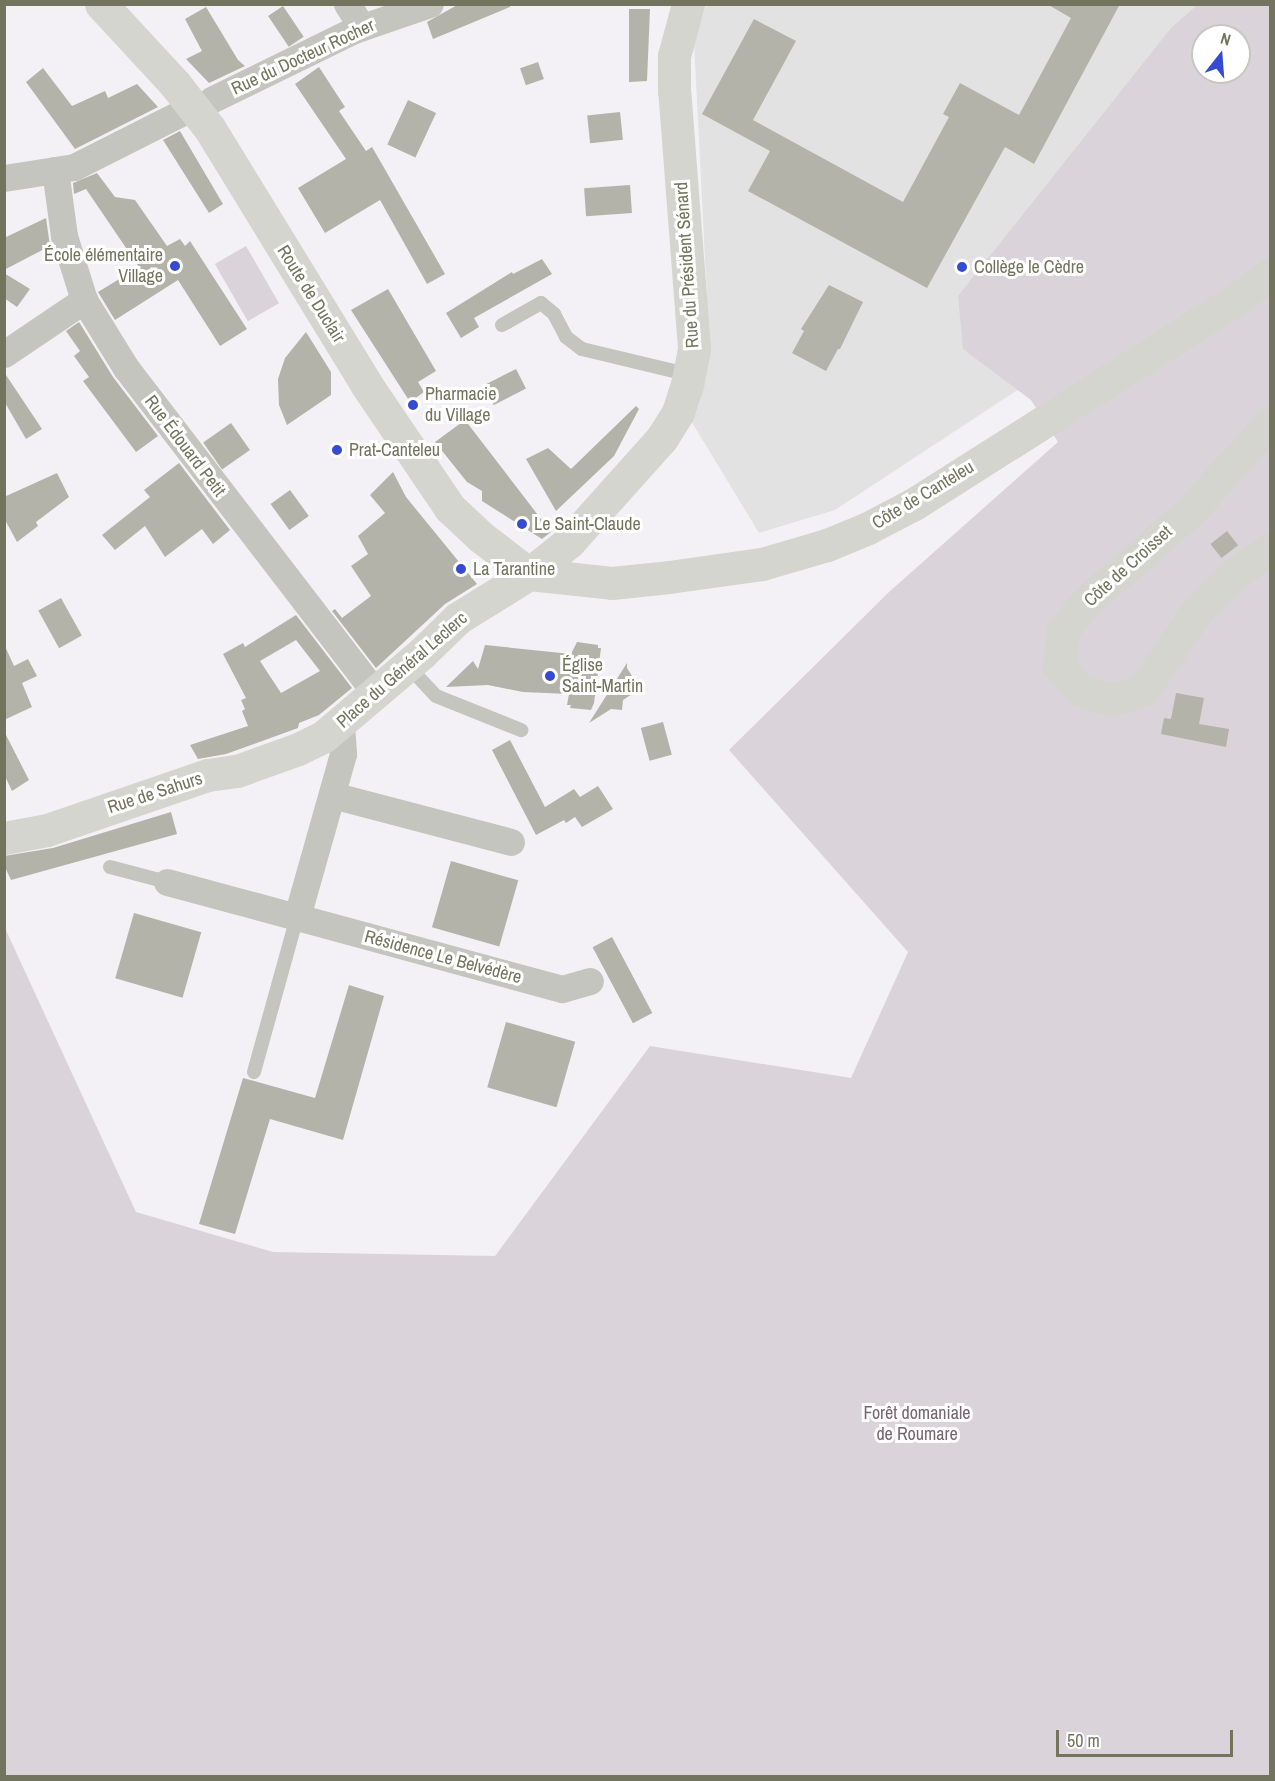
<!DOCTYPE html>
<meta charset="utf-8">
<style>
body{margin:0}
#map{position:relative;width:1275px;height:1781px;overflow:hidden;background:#f3f1f5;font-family:"Archivo Narrow",sans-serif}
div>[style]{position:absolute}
.built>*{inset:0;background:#e3e2e2}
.green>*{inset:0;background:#dbd3da;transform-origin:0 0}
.building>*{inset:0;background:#b3b3a9;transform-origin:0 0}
.lane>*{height:14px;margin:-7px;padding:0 7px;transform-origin:7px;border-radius:7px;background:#c4c5be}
.street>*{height:27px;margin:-13.5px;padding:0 13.5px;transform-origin:13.5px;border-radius:13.5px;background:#c4c5be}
.secondary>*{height:33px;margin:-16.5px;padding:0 16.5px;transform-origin:16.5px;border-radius:16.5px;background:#d5d5cf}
.primary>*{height:33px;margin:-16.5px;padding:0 16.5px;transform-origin:16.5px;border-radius:16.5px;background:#d5d5cf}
.dots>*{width:16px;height:16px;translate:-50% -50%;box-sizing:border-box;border:3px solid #fff;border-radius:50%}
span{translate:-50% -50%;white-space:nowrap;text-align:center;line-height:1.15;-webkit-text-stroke:6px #fff;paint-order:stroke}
.street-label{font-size:18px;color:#73745e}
.poi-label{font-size:18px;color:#73745e}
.right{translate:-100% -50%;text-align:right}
.left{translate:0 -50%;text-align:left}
.park-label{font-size:18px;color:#77656f}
.frame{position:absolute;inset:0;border:6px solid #73745e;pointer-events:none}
.north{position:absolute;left:1191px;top:24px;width:60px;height:60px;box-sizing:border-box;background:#fff;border:2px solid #c7c7bf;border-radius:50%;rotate:17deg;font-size:16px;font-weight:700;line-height:24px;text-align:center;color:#73745e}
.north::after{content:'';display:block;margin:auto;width:21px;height:27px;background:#354bd1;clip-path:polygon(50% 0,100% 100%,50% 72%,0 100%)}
.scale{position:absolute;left:1056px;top:1730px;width:177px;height:27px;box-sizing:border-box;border:3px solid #73745e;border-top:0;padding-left:8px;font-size:18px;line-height:21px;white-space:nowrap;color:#73745e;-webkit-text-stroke:4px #fff;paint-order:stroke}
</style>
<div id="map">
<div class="built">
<i style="clip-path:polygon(evenodd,706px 5px,1270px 5px,1270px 236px,1042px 374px,835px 510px,759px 533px,685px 411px,707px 298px,694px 43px,706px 5px,1203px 36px,1239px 36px,1239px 72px,1203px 72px,1203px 36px)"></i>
</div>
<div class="green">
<i style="clip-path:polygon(evenodd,1197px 5px,1270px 5px,1270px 1776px,5px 1776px,4px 926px,136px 1212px,273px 1252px,495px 1256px,650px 1046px,851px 1078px,908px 952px,729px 750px,889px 592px,1058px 442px,1031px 400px,963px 349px,958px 296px,1171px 28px,1197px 5px,1203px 36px,1239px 36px,1239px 72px,1203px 72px,1203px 36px)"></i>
<i style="left:246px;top:246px;width:66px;height:36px;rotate:60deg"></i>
</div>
<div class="building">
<i style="clip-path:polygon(459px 4px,510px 4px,510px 7px,433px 39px,427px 22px)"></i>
<i style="clip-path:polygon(1047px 4px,1120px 4px,1034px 164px,1005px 147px,927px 288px,748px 191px,770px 151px,702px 114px,754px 19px,796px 41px,753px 120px,903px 202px,949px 117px,943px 114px,960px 83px,1019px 115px,1071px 18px)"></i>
<i style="left:283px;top:6px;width:37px;height:18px;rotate:56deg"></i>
<i style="clip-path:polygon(206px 7px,238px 60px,245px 66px,209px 83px,186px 59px,202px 51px,185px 19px)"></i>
<i style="clip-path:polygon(629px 9px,650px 9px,647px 81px,629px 82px)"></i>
<i style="left:538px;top:62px;width:18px;height:19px;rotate:71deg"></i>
<i style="clip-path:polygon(319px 67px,345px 107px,339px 111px,366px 151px,372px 147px,379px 159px,445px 274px,427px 284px,380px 200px,325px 233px,298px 188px,346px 159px,295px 84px)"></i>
<i style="clip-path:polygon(43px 68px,72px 106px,105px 91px,108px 98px,137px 84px,158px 107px,75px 149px,26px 82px)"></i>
<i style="left:408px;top:100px;width:31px;height:49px;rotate:25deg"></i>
<i style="left:620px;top:112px;width:28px;height:33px;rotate:84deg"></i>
<i style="clip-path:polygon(180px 131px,223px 204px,209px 213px,163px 140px)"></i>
<i style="clip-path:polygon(97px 173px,115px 197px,135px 200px,167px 246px,180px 239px,185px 246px,190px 241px,247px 329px,220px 346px,178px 280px,115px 320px,98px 292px,139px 267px,86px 189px,74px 194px,73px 183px)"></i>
<i style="left:630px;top:185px;width:28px;height:46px;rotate:86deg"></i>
<i style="clip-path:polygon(46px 218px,50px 246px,4px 270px,4px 238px)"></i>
<i style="clip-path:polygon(542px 259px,552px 274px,474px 318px,479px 327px,461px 338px,446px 313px,512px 272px,513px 274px)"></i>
<i style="clip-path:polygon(4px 273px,30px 289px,17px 307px,4px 298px)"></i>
<i style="clip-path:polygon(829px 285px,863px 302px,840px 349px,838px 349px,826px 371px,792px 353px,804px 331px,801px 329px)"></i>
<i style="clip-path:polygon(388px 289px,436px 371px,418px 382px,424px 392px,410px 402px,351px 310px)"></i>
<i style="clip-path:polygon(79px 322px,113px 377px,158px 436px,136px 452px,83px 381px,89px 377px,74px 356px,80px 351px,66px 331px)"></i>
<i style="clip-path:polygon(306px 332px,331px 372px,331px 395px,287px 425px,279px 405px,278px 379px,285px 358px)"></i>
<i style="left:516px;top:369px;width:22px;height:36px;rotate:63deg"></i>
<i style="clip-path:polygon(6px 375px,42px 429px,26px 439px,4px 401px)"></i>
<i style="clip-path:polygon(636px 406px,639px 409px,614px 456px,556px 511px,526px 459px,548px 448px,571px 469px)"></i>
<i style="clip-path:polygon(465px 420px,551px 532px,542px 539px,482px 501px,482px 491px,467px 482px,435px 442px)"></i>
<i style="left:231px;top:423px;width:33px;height:34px;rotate:55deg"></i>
<i style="clip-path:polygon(179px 463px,230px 530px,213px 544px,202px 529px,165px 557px,145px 526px,115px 550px,102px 535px,150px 497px,144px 490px)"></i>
<i style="clip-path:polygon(393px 472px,406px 497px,477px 584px,445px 604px,376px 668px,332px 611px,335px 609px,342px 618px,371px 596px,351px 566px,368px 554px,358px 536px,385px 513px,370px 495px)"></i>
<i style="clip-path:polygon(57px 473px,69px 497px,36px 522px,38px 526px,17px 542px,4px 518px,4px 497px)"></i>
<i style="left:290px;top:490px;width:32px;height:24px;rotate:54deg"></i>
<i style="left:1227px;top:531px;width:18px;height:21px;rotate:52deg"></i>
<i style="left:61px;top:598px;width:43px;height:26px;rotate:61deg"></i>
<i style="clip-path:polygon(evenodd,296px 615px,352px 688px,319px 715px,299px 723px,298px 728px,226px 754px,198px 759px,190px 745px,248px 726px,242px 711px,245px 709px,241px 700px,246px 698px,223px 654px,243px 643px,245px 647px,296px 615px,296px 640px,320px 671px,281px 693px,260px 661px,296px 640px)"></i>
<i style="clip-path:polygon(577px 642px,598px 645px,598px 648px,601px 648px,594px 703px,591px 710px,570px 708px,571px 705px,567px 705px,569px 694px,523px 692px,488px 685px,446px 687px,473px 661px,478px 669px,485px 645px,571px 654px)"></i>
<i style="clip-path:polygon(4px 644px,14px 666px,28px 659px,37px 676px,22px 683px,32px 707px,4px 720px)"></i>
<i style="clip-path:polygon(627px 663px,627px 668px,640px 689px,623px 700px,622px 710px,611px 709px,589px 723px)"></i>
<i style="clip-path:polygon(1176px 693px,1204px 698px,1199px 724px,1229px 729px,1226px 747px,1161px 734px,1164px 718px,1171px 719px)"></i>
<i style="left:663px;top:722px;width:34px;height:23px;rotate:75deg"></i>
<i style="clip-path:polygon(4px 731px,29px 780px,12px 791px,4px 774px)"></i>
<i style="clip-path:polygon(510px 740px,545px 807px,574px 789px,580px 797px,598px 786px,613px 809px,582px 827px,575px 817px,566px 823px,564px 820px,536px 835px,492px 750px)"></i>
<i style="clip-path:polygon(171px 812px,177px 834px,11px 880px,4px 865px,4px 856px,53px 848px)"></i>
<i style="left:451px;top:861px;width:70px;height:69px;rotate:16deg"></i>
<i style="left:134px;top:913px;width:70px;height:68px;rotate:16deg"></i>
<i style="left:612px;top:937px;width:86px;height:22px;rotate:62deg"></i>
<i style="clip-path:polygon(349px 985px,384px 996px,343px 1140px,270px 1119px,235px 1234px,199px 1224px,243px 1078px,315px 1098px)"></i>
<i style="left:506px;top:1022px;width:72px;height:68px;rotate:16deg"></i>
</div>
<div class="lane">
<i style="left:502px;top:325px;width:45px;rotate:-29.4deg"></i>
<i style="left:541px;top:303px;width:17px;rotate:40deg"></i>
<i style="left:554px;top:314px;width:26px;rotate:62deg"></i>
<i style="left:566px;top:337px;width:20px;rotate:37deg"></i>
<i style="left:582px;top:349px;width:111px;rotate:13.5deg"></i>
<i style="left:408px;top:666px;width:41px;rotate:47deg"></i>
<i style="left:436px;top:696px;width:92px;rotate:21.8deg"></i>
<i style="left:110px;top:867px;width:59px;rotate:14.7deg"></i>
<i style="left:254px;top:1072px;width:161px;rotate:-74.5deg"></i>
</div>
<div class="street">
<i style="left:347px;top:4px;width:27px;rotate:57deg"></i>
<i style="left:211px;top:100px;width:159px;rotate:-26.1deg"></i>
<i style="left:354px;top:30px;width:80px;rotate:-18.9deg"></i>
<i style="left:55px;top:170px;width:67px;rotate:82.2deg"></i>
<i style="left:64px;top:236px;width:67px;rotate:72.6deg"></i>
<i style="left:84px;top:300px;width:80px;rotate:58.3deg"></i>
<i style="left:126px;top:368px;width:411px;rotate:52.5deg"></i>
<i style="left:4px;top:178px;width:71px;rotate:-8.9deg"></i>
<i style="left:74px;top:167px;width:133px;rotate:-26.8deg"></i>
<i style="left:4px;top:354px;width:97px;rotate:-34deg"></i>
<i style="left:341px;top:724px;width:30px;rotate:86deg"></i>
<i style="left:343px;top:754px;width:169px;rotate:105.8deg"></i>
<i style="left:297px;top:917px;width:275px;rotate:15.2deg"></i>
<i style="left:562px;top:989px;width:29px;rotate:-16deg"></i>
<i style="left:332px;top:795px;width:185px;rotate:14.7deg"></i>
<i style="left:167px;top:882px;width:135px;rotate:15.1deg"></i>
</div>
<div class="secondary">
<i style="left:1270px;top:423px;width:120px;rotate:132.3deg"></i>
<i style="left:1189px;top:512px;width:134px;rotate:138.9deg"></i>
<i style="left:1088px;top:600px;width:39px;rotate:130deg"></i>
<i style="left:1063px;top:630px;width:36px;rotate:96deg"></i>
<i style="left:1059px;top:666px;width:32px;rotate:49deg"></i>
<i style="left:1080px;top:690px;width:33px;rotate:18deg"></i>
<i style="left:1111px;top:700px;width:34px;rotate:-17deg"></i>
<i style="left:1143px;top:690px;width:98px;rotate:-55.8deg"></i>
<i style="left:1198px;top:609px;width:50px;rotate:-44.2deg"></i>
<i style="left:1234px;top:574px;width:44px;rotate:-34.8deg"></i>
<i style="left:4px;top:838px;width:44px;rotate:-10.5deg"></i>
<i style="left:47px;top:830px;width:170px;rotate:-18.9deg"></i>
<i style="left:208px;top:775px;width:29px;rotate:-8deg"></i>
<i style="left:237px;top:771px;width:65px;rotate:-19.8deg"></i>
<i style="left:298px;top:749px;width:28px;rotate:-26deg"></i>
<i style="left:323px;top:737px;width:130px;rotate:-40.3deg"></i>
<i style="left:422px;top:653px;width:50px;rotate:-44.2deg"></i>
<i style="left:458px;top:618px;width:84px;rotate:-31.8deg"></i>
<i style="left:529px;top:574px;width:51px;rotate:-38.7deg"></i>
<i style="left:569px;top:542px;width:140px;rotate:-48.2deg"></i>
<i style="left:662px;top:438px;width:31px;rotate:-58deg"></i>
<i style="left:678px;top:412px;width:28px;rotate:-72deg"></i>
<i style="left:687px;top:385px;width:38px;rotate:-79deg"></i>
<i style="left:694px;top:348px;width:258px;rotate:-94.4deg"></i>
<i style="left:674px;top:91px;width:35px;rotate:-90deg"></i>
<i style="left:674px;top:56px;width:54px;rotate:-74.9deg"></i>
</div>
<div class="primary">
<i style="left:101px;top:4px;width:109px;rotate:47.2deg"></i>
<i style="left:175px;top:84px;width:57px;rotate:52.1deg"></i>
<i style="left:210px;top:129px;width:299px;rotate:58.5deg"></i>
<i style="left:366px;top:384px;width:150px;rotate:55.9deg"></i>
<i style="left:450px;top:508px;width:42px;rotate:43.1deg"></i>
<i style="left:481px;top:537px;width:61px;rotate:37.6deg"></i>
<i style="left:529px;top:574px;width:83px;rotate:6.2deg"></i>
<i style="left:612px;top:583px;width:57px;rotate:-6deg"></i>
<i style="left:669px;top:577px;width:94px;rotate:-8deg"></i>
<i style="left:762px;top:564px;width:68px;rotate:-16.3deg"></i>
<i style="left:827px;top:545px;width:44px;rotate:-22.5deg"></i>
<i style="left:868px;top:528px;width:52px;rotate:-27.6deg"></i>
<i style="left:914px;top:504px;width:372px;rotate:-32.4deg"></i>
<i style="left:1228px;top:305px;width:52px;rotate:-35.5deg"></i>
</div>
<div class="dots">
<i style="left:175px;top:266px;background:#354bd1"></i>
<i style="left:962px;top:267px;background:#354bd1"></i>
<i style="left:413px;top:405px;background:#354bd1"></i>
<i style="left:337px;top:450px;background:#354bd1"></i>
<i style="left:522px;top:524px;background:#354bd1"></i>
<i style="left:461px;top:569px;background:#354bd1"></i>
<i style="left:550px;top:676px;background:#354bd1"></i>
</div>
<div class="street-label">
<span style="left:303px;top:57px;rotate:-25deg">Rue du Docteur Rocher</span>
<span style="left:687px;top:265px;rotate:-94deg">Rue du Président Sénard</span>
<span style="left:311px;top:294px;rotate:58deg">Route de Duclair</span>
<span style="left:185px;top:446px;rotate:53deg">Rue Édouard Petit</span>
<span style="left:923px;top:495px;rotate:-31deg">Côte de Canteleu</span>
<span style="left:1128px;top:566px;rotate:-42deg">Côte de Croisset</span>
<span style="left:402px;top:670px;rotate:-41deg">Place du Général Leclerc</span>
<span style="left:155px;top:793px;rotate:-18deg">Rue de Sahurs</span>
<span style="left:443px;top:957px;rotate:15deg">Résidence Le Belvédère</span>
</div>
<div class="poi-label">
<span class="right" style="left:163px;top:266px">École élémentaire<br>Village</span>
<span class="left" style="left:974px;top:267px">Collège le Cèdre</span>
<span class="left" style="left:425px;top:405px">Pharmacie<br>du Village</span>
<span class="left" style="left:349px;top:450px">Prat-Canteleu</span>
<span class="left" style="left:534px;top:524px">Le Saint-Claude</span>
<span class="left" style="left:473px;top:569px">La Tarantine</span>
<span class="left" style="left:562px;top:676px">Église<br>Saint-Martin</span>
</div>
<div class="park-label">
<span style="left:917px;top:1424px">Forêt domaniale<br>de Roumare</span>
</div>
<div class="frame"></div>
<div class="north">N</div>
<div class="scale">50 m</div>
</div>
